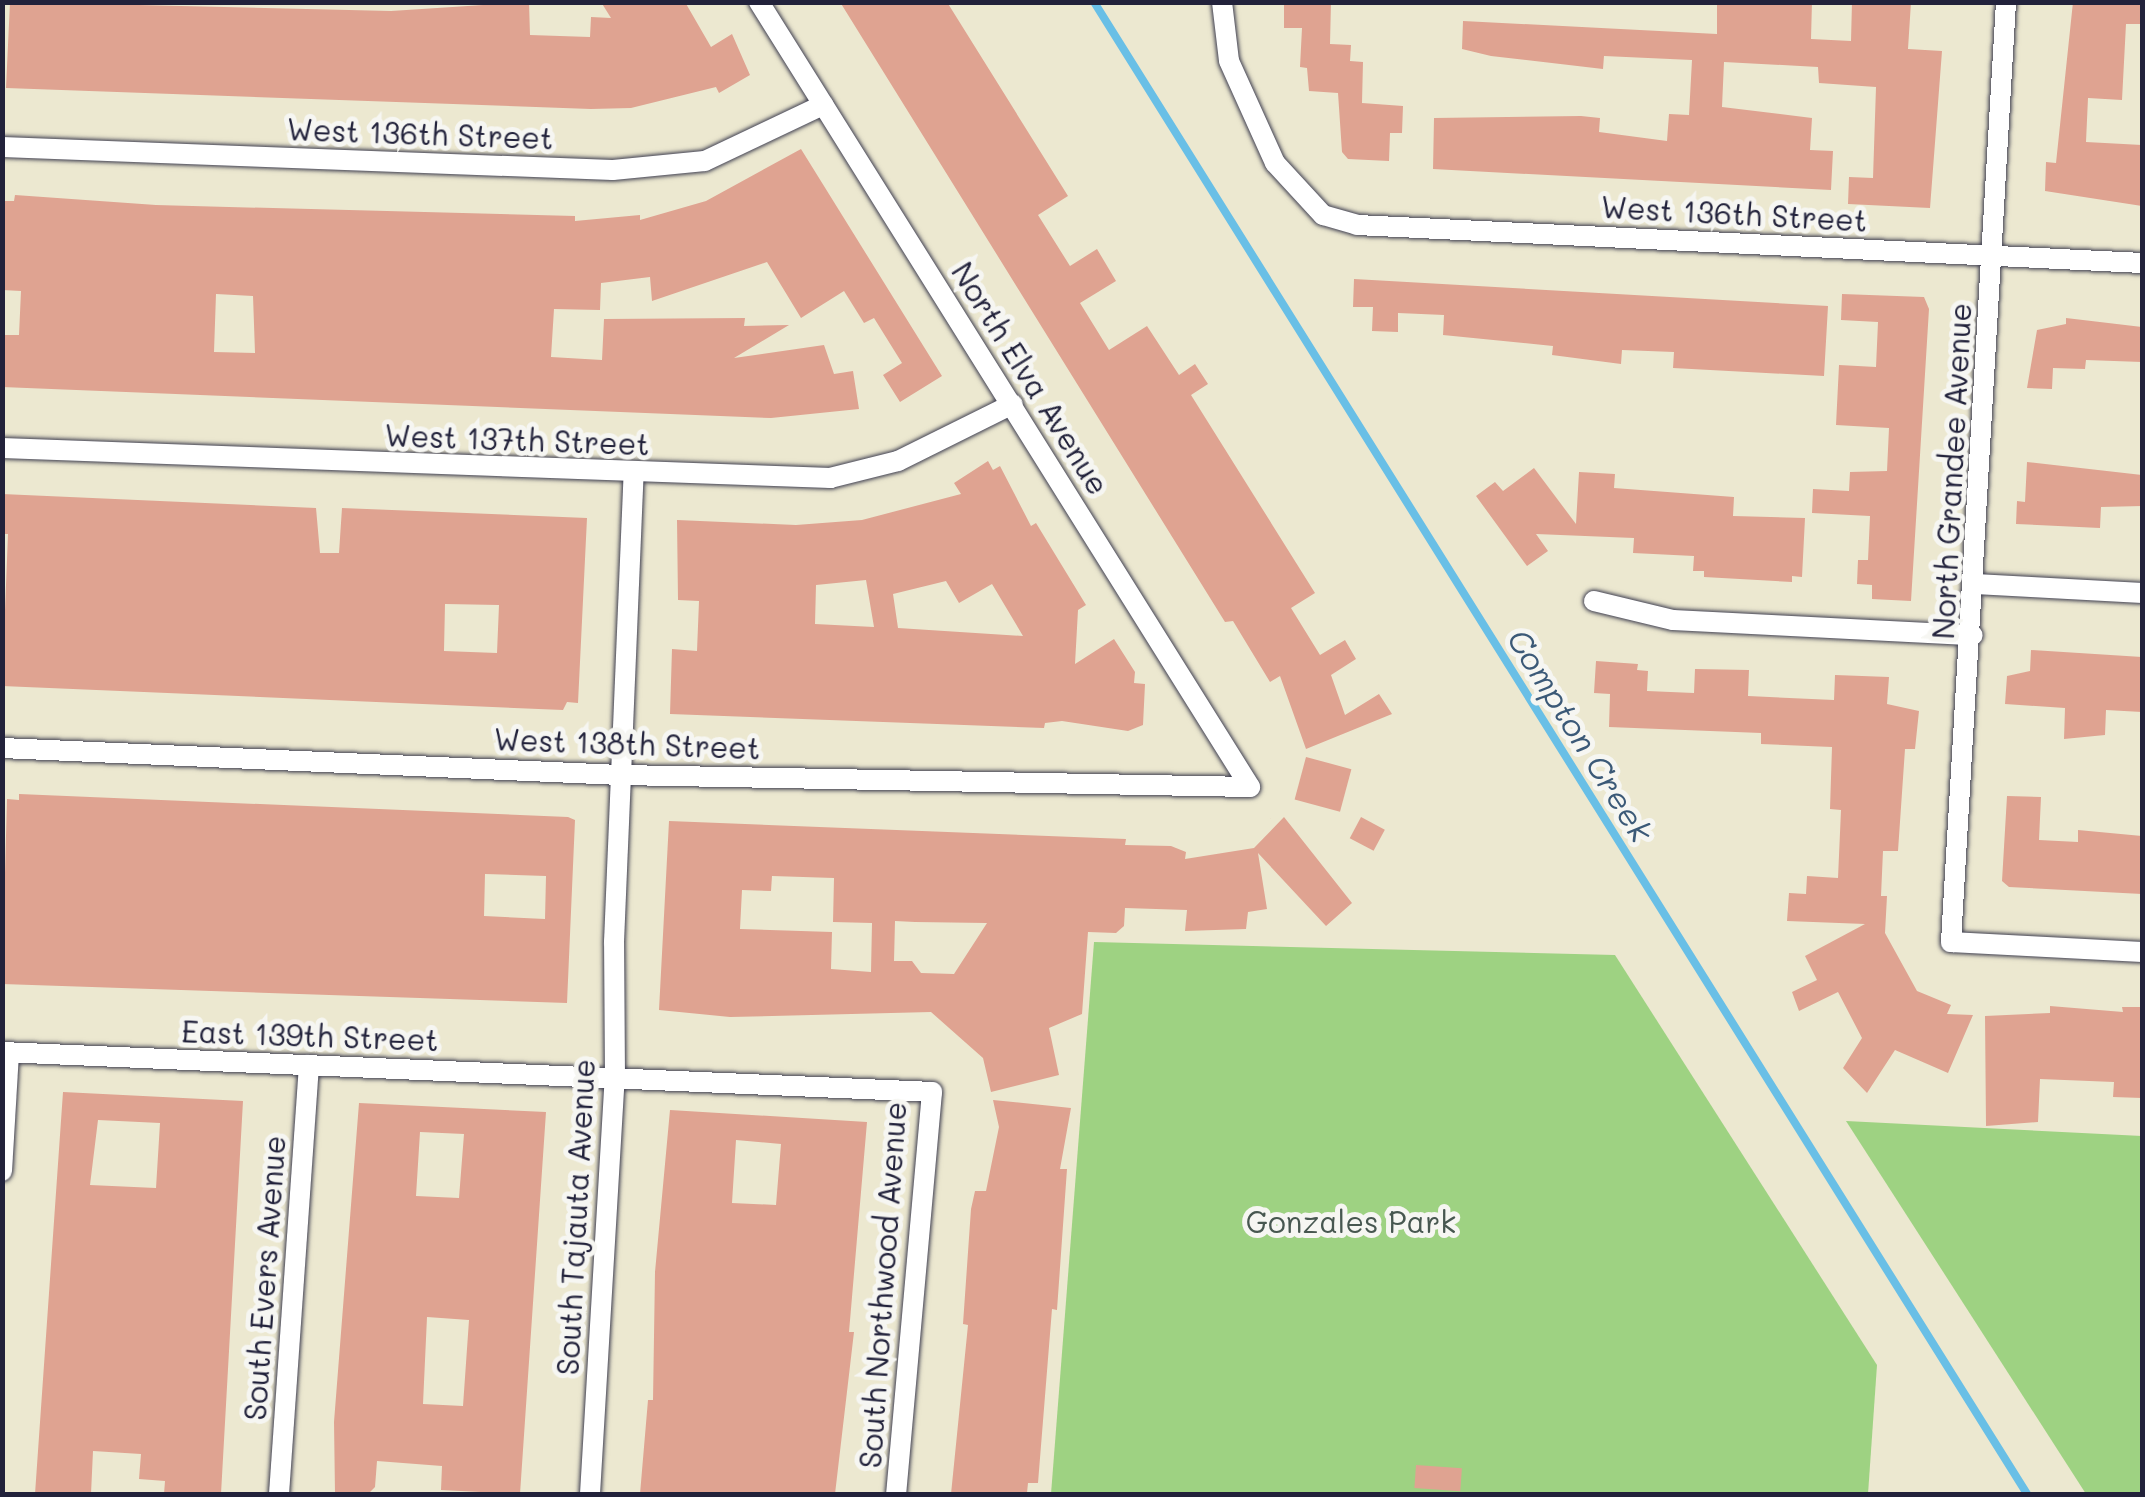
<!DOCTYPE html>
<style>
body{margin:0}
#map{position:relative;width:2145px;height:1497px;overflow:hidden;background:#ece8d0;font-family:Mali,sans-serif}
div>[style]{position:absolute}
.green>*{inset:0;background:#9ed282}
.stream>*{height:8px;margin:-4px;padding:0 4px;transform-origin:4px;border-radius:4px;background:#69bfe6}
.building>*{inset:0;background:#dfa391;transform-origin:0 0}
.roads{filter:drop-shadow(0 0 2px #404051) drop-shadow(0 0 2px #404051)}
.minor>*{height:20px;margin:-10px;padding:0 10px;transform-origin:10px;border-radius:10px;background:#fff}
span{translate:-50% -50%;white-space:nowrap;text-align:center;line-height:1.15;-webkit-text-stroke:10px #f6f6f2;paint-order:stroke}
.street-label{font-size:30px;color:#22223b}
.park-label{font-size:30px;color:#475750}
.water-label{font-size:32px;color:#3b5977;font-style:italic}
.frame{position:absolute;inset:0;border:5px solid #22223b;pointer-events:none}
</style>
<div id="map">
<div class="green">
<i style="clip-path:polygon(1094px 942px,1615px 955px,1877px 1365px,1868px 1494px,1051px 1494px)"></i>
<i style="clip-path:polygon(1846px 1121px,2142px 1136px,2142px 1494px,2086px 1494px)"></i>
</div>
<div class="stream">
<i style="left:1094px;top:2px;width:1760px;rotate:57.98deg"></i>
</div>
<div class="building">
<i style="clip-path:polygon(10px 2px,391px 11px,529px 2px,530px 35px,590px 37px,591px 17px,611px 18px,601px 2px,685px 2px,711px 47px,732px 34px,750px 75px,719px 93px,716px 87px,631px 108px,591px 109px,6px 88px)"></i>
<i style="clip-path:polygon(840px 2px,947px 2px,1068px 196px,1038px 215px,1070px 266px,1097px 249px,1116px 281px,1080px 303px,1109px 350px,1147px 326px,1179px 375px,1195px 364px,1208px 384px,1191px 395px,1315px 593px,1291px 608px,1320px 655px,1345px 640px,1356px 659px,1331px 675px,1345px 715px,1379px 694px,1392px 714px,1306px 749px,1280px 676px,1270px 682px,1233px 621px,1225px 622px)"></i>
<i style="clip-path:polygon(1284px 2px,1331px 2px,1330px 44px,1351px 45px,1350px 61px,1363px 62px,1362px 103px,1403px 106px,1402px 133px,1390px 133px,1389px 161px,1348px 159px,1342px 152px,1338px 93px,1309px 91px,1307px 68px,1300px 67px,1302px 28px,1284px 28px)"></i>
<i style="clip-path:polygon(1717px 2px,1812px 2px,1811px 39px,1851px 41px,1852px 2px,1911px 2px,1908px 49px,1942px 51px,1930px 208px,1848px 204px,1849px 177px,1873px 178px,1876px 87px,1819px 83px,1818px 67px,1724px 62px,1722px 107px,1812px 118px,1810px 150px,1833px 151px,1831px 190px,1433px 169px,1434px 118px,1581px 116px,1600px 118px,1599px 132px,1667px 141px,1669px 114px,1689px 115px,1692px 60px,1604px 56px,1603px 69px,1491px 56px,1462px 49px,1463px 21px,1717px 34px)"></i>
<i style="clip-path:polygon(2073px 2px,2141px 2px,2140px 24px,2126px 24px,2122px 100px,2088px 98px,2086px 142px,2142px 145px,2142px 206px,2045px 191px,2046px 162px,2056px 163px)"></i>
<i style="clip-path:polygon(evenodd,801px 149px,942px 376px,900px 402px,883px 375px,902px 363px,874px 318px,864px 323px,844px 291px,801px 318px,767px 262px,652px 301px,650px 277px,601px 283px,600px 310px,554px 309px,551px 357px,602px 360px,604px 319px,745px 318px,744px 326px,789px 325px,734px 358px,824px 345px,834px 374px,853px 371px,859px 409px,771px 418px,2px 387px,2px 335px,19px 335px,21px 291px,2px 290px,4px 201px,14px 201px,15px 195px,156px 205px,575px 216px,575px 221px,640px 215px,640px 220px,706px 201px,801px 149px,216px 294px,253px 296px,255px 353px,214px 352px,216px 294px)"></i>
<i style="clip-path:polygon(1354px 279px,1828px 306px,1824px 376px,1673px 368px,1674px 352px,1622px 350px,1621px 364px,1552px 355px,1553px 346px,1443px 335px,1444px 315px,1398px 313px,1398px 332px,1372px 331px,1373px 307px,1353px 307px)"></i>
<i style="clip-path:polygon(1842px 294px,1924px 297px,1929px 309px,1911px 601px,1872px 599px,1872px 585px,1857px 584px,1858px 560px,1868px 560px,1870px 516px,1812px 513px,1813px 489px,1849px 491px,1850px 472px,1887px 471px,1889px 428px,1836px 425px,1839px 365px,1876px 367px,1878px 322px,1841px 320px)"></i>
<i style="clip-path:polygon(2066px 318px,2142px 327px,2142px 362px,2086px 360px,2085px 369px,2053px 368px,2052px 389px,2027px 388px,2037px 330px,2066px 324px)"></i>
<i style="clip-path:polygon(evenodd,988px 461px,993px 470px,1000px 466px,1031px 526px,1036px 523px,1086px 605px,1078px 610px,1075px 664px,1114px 639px,1135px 672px,1134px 683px,1145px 684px,1143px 725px,1128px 731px,1062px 721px,1045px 723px,1044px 728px,670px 714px,672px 649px,697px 651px,699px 601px,678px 600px,677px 520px,796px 525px,862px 520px,961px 494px,954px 483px,988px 461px,866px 580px,874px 627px,815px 624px,816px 585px,866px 580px,988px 461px,946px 581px,959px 603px,992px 584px,1023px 636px,898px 628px,893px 594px,946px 581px)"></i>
<i style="clip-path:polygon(2027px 462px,2142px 475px,2142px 506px,2101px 507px,2100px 528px,2016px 524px,2017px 501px,2025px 502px)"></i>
<i style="clip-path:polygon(1534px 468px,1576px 524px,1579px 472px,1615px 474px,1614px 488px,1734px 497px,1733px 516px,1805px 518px,1802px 577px,1792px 576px,1792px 582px,1704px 577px,1704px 571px,1693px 571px,1694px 556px,1633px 553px,1634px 538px,1536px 534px,1548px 551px,1527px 566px,1476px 496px,1495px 482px,1503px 491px)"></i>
<i style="clip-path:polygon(evenodd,2px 494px,316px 508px,320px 553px,339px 553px,342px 508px,587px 518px,578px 703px,567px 702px,563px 710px,2px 686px,8px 534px,2px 534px,2px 494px,445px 604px,499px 605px,497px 653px,444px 651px,445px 604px)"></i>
<i style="clip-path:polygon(2031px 650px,2142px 657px,2142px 712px,2106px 710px,2105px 735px,2064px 739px,2065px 708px,2005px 704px,2007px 676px,2030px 671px)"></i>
<i style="clip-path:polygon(1596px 661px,1638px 664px,1637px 670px,1648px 671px,1647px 691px,1694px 693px,1695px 669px,1749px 670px,1748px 696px,1834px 700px,1835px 675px,1889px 677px,1887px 704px,1919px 711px,1915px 749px,1905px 749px,1898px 851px,1883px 851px,1881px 896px,1887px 896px,1885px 933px,1917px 991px,1951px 1005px,1947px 1014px,1973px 1015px,1948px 1073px,1895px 1050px,1867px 1093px,1843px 1068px,1862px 1038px,1838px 992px,1799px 1011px,1792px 992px,1817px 980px,1805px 956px,1865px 924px,1787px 921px,1789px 893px,1806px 894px,1807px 876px,1838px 878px,1841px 810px,1830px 809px,1832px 747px,1761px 744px,1761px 733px,1609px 727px,1610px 694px,1594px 693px)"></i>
<i style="left:1306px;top:757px;width:47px;height:44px;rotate:15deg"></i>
<i style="clip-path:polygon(evenodd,19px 794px,568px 817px,575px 820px,567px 1003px,2px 984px,7px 799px,19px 800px,19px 794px,485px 874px,546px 876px,545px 919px,484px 916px,485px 874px)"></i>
<i style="clip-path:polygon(2007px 796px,2041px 797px,2039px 840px,2078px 842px,2078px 830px,2142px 836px,2142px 894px,2009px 887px,2002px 881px)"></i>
<i style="clip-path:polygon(evenodd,1284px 817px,1352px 903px,1326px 926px,1258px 853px,1267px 909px,1248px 912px,1246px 929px,1185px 931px,1187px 910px,1125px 908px,1124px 926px,1116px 933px,1088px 932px,1082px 1014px,1049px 1028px,1059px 1075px,991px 1092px,983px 1058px,931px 1012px,730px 1017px,659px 1010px,669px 821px,1126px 839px,1125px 845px,1171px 846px,1186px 852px,1185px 859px,1254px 848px,1284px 817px,772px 876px,834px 878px,833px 922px,872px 923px,871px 972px,831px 969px,832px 932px,740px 929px,742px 890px,771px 891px,772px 876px,1284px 817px,895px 921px,915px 922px,987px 923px,954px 974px,921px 973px,912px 961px,894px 961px,895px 921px)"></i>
<i style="left:1361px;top:817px;width:27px;height:24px;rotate:28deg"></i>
<i style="clip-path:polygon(2050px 1006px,2123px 1012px,2122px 1007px,2142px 1007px,2142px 1098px,2113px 1097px,2114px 1082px,2040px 1079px,2038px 1122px,1986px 1126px,1985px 1016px,2050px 1013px)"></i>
<i style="clip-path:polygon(evenodd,63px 1092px,243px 1101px,221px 1494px,164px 1494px,165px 1481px,139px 1479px,141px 1454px,93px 1451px,91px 1494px,35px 1494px,63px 1092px,98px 1120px,160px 1123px,156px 1188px,90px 1185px,98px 1120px)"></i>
<i style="clip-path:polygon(993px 1100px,1071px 1108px,1060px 1169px,1067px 1169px,1057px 1310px,1052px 1309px,1038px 1483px,1028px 1483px,1027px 1493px,951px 1494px,968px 1325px,963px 1324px,971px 1209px,975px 1191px,986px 1191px,999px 1127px)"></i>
<i style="clip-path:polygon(evenodd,359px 1103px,546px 1112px,520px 1494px,441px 1490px,442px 1466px,377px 1461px,375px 1487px,368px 1494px,335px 1494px,334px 1422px,359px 1103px,420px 1132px,464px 1134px,459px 1198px,416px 1196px,420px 1132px,359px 1103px,427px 1317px,469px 1320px,463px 1406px,423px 1404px,427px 1317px)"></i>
<i style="clip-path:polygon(evenodd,670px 1110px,867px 1122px,849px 1332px,854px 1332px,835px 1494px,640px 1494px,648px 1400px,653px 1400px,655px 1272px,670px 1110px,736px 1140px,781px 1144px,776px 1205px,732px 1203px,736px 1140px)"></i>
<i style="left:1416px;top:1465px;width:46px;height:23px;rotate:4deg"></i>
</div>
<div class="roads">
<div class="minor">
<i style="left:759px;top:2px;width:926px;rotate:57.97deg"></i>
<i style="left:1222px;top:2px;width:59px;rotate:83.2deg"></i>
<i style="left:1229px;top:61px;width:112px;rotate:65.7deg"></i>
<i style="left:1275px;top:163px;width:71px;rotate:47.3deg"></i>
<i style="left:1323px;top:215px;width:35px;rotate:16deg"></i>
<i style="left:1357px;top:225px;width:786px;rotate:2.77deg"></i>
<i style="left:2006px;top:2px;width:942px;rotate:93.35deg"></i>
<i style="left:1951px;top:942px;width:191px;rotate:3deg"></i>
<i style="left:2px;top:147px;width:611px;rotate:2.16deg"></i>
<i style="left:613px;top:170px;width:92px;rotate:-5.6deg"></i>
<i style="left:705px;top:161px;width:131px;rotate:-25.4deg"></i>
<i style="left:2px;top:448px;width:829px;rotate:2.08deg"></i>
<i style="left:830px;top:478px;width:70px;rotate:-14deg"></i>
<i style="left:898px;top:461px;width:128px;rotate:-26.4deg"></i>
<i style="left:1976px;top:584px;width:166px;rotate:3.1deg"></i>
<i style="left:1594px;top:601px;width:81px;rotate:13.5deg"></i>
<i style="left:1673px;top:620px;width:300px;rotate:2.9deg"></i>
<i style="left:2px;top:748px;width:619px;rotate:2.5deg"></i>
<i style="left:620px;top:775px;width:630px;rotate:1.09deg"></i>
<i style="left:2px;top:1052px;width:931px;rotate:2.46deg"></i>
<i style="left:932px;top:1092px;width:404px;rotate:95.1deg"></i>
<i style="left:2px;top:1171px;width:119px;rotate:-86.6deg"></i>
<i style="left:279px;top:1494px;width:430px;rotate:-86deg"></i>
<i style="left:590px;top:1494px;width:418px;rotate:-86.6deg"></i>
<i style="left:615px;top:1077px;width:135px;rotate:-90.4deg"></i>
<i style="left:614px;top:942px;width:468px;rotate:-87.6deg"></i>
</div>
</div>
<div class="street-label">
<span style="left:420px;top:133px;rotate:2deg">West 136th Street</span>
<span style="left:1734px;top:213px;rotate:3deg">West 136th Street</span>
<span style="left:1031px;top:378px;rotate:58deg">North Elva Avenue</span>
<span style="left:517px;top:439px;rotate:2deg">West 137th Street</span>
<span style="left:1951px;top:471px;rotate:-87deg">North Grandee Avenue</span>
<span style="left:627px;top:743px;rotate:2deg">West 138th Street</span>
<span style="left:310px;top:1035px;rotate:2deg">East 139th Street</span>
<span style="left:575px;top:1217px;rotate:-87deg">South Tajauta Avenue</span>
<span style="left:264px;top:1278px;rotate:-86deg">South Evers Avenue</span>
<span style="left:882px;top:1285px;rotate:-86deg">South Northwood Avenue</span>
</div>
<div class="park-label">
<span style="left:1351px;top:1221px">Gonzales Park</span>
</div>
<div class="water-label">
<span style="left:1581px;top:735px;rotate:58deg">Compton Creek</span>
</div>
<div class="frame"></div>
</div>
